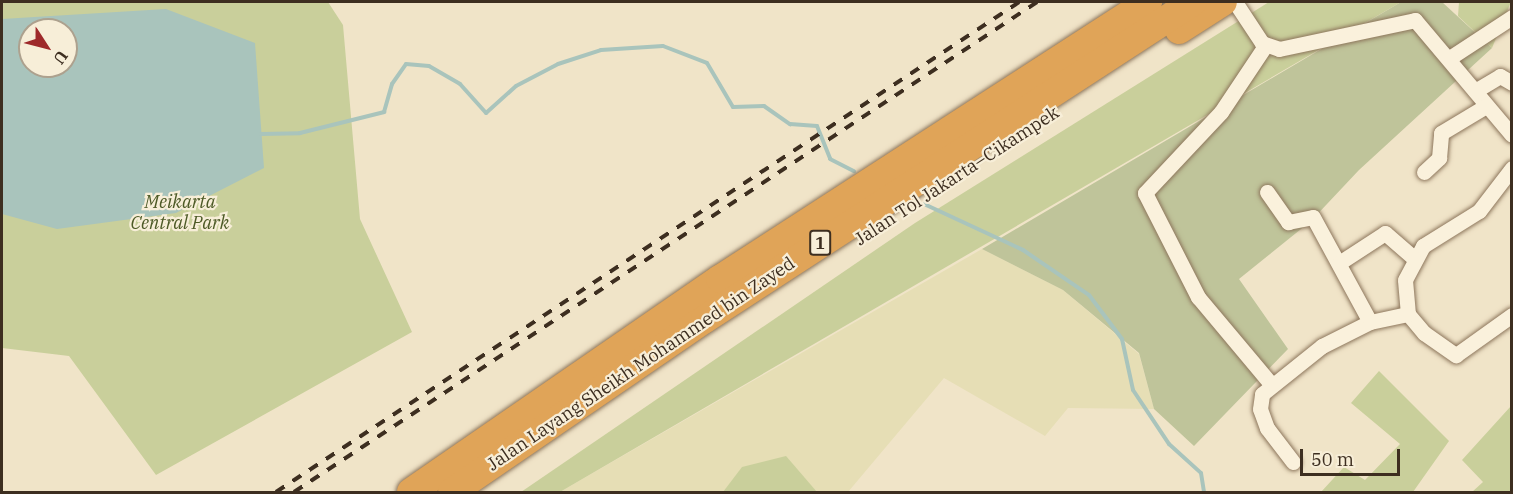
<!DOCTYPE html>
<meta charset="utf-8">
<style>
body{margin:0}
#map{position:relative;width:1513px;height:494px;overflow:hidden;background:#f0e4c8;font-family:"IBM Plex Serif",serif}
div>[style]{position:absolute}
.farmland>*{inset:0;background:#e6deb5}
.green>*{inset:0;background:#c9cf9b}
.cemetery>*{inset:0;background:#bfc49a}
.water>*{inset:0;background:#a9c4bc}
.stream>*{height:4px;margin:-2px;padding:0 2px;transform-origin:2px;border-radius:2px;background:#a9c4bc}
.roads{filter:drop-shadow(0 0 2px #8d765c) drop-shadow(0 0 2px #8d765c)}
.minor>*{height:15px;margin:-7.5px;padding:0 7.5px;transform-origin:7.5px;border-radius:7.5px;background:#faf1dc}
.motorway>*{height:28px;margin:-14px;padding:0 14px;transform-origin:14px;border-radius:14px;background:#e0a458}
.rail>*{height:4px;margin-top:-2px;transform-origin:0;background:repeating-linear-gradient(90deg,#3d2e20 0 10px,transparent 0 20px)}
span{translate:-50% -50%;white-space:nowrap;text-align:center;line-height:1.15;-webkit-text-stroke:4.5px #f7eed8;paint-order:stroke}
.shield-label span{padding:2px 4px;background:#f7eed8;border:2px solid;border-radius:4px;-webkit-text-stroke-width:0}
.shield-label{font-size:16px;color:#3d2e20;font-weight:700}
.street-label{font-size:18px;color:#3d2e20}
.park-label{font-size:18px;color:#4d5a26;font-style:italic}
.frame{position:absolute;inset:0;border:3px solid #3d2e20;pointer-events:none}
.north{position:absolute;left:18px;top:18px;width:60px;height:60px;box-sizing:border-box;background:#f7eed8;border:2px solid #ada18e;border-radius:50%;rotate:126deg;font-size:16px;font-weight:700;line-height:24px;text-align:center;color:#3d2e20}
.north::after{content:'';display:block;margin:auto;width:21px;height:27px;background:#9e2a2b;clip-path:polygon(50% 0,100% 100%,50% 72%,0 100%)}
.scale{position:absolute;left:1300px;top:449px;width:100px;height:27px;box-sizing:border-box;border:3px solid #3d2e20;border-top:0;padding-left:8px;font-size:18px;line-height:21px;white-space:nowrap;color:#3d2e20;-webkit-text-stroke:4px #f7eed8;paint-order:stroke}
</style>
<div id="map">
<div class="farmland">
<i style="clip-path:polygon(982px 249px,1063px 290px,1139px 354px,1154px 409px,1068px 408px,1045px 436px,944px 378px,848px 492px,560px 492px)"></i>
</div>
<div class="green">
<i style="clip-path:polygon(evenodd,2px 2px,328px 2px,343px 25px,360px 219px,412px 332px,156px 475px,69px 356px,2px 348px,2px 2px,30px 30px,66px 30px,66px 66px,30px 66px,30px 30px)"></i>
<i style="clip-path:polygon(1269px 2px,1401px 2px,560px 492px,521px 492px,915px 223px)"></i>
<i style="clip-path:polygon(1459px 2px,1511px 2px,1492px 48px,1458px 16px)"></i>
<i style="clip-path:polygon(1379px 371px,1449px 441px,1413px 492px,1321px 492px,1344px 467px,1365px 480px,1400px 444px,1351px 403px)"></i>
<i style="clip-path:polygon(1511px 406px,1511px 492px,1472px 492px,1483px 482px,1462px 460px)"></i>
<i style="clip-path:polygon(786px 456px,817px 492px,723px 492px,742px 467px)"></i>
</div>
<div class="cemetery">
<i style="clip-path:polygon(1401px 2px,1442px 2px,1492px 48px,1359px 170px,1311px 221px,1239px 279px,1288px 349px,1194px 446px,1154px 409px,1139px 353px,1063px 290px,982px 249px)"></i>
</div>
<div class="water">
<i style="clip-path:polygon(evenodd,166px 9px,255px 43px,264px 168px,176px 213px,57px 229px,2px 214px,2px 19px,166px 9px,30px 30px,66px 30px,66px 66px,30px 66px,30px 30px)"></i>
</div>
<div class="stream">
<i style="left:261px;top:134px;width:39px;rotate:-1deg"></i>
<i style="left:300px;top:133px;width:87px;rotate:-14deg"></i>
<i style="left:384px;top:112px;width:29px;rotate:-74deg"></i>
<i style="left:392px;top:84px;width:24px;rotate:-55deg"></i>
<i style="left:406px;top:64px;width:23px;rotate:5deg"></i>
<i style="left:429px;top:66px;width:36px;rotate:30deg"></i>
<i style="left:460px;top:84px;width:39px;rotate:48deg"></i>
<i style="left:486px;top:113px;width:40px;rotate:-42deg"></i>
<i style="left:516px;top:86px;width:47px;rotate:-27.6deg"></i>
<i style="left:558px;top:64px;width:45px;rotate:-18deg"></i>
<i style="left:601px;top:50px;width:62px;rotate:-3.7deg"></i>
<i style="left:663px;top:46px;width:47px;rotate:21.1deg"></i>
<i style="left:707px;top:63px;width:51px;rotate:59.4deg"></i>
<i style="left:733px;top:107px;width:31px;rotate:-2deg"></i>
<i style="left:764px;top:106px;width:32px;rotate:35deg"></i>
<i style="left:790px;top:124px;width:27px;rotate:4deg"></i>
<i style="left:817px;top:126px;width:35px;rotate:68deg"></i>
<i style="left:830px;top:159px;width:27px;rotate:27deg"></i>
<i style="left:924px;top:204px;width:109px;rotate:24.9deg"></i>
<i style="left:1023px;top:250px;width:80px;rotate:34.3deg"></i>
<i style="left:1089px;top:295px;width:55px;rotate:53.1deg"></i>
<i style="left:1122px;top:339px;width:52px;rotate:77.8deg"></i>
<i style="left:1133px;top:390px;width:65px;rotate:56.3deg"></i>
<i style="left:1169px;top:444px;width:43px;rotate:42.2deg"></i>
<i style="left:1201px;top:473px;width:19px;rotate:81deg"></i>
</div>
<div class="roads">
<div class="minor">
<i style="left:1235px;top:2px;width:49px;rotate:56.6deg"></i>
<i style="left:1262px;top:43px;width:18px;rotate:19deg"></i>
<i style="left:1279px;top:49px;width:139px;rotate:-12deg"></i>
<i style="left:1415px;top:20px;width:150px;rotate:49.9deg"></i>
<i style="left:1265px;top:46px;width:79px;rotate:123.7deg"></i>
<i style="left:1221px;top:112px;width:111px;rotate:133.2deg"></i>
<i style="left:1145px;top:193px;width:117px;rotate:63deg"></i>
<i style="left:1198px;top:297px;width:114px;rotate:50deg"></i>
<i style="left:1451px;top:57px;width:73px;rotate:-33.3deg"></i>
<i style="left:1475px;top:91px;width:29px;rotate:-31deg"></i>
<i style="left:1500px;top:76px;width:14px;rotate:30deg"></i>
<i style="left:1512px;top:168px;width:54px;rotate:127.5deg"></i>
<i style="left:1479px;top:211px;width:66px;rotate:148deg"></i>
<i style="left:1423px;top:246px;width:38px;rotate:118deg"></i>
<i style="left:1405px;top:280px;width:34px;rotate:85deg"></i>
<i style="left:1408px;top:314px;width:25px;rotate:50deg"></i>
<i style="left:1424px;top:333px;width:39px;rotate:35deg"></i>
<i style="left:1456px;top:355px;width:69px;rotate:-35.5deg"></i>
<i style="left:1424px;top:172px;width:21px;rotate:-43deg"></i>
<i style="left:1439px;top:158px;width:25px;rotate:-85deg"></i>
<i style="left:1441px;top:133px;width:52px;rotate:-31deg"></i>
<i style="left:1267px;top:192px;width:37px;rotate:55deg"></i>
<i style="left:1288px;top:222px;width:25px;rotate:-11deg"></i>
<i style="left:1313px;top:217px;width:119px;rotate:61.5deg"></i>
<i style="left:1339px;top:263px;width:55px;rotate:-33.1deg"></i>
<i style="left:1385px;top:233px;width:37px;rotate:41deg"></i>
<i style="left:1293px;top:462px;width:43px;rotate:-127.4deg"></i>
<i style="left:1267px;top:428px;width:20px;rotate:-110deg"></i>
<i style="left:1260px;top:409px;width:15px;rotate:-82deg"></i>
<i style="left:1262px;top:394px;width:77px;rotate:-38.7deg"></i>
<i style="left:1322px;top:346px;width:54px;rotate:-26.6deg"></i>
<i style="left:1370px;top:322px;width:39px;rotate:-12deg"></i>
</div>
<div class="motorway">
<i style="left:1179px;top:30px;width:52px;rotate:-32.5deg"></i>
<i style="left:411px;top:492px;width:375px;rotate:-34.6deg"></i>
<i style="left:720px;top:279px;width:510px;rotate:-32.91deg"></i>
<i style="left:452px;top:492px;width:306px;rotate:-34.4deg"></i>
<i style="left:705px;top:319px;width:582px;rotate:-33.01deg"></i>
</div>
</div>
<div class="rail">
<i style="left:276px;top:492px;width:890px;rotate:-33.4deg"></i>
<i style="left:294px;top:492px;width:890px;rotate:-33.4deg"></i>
</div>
<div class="shield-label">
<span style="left:820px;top:243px">1</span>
</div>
<div class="street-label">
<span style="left:957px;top:176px;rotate:-33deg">Jalan Tol Jakarta–Cikampek</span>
<span style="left:641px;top:364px;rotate:-34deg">Jalan Layang Sheikh Mohammed bin Zayed</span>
</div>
<div class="park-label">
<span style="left:180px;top:213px">Meikarta<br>Central Park</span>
</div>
<div class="frame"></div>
<div class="north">U</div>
<div class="scale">50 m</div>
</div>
